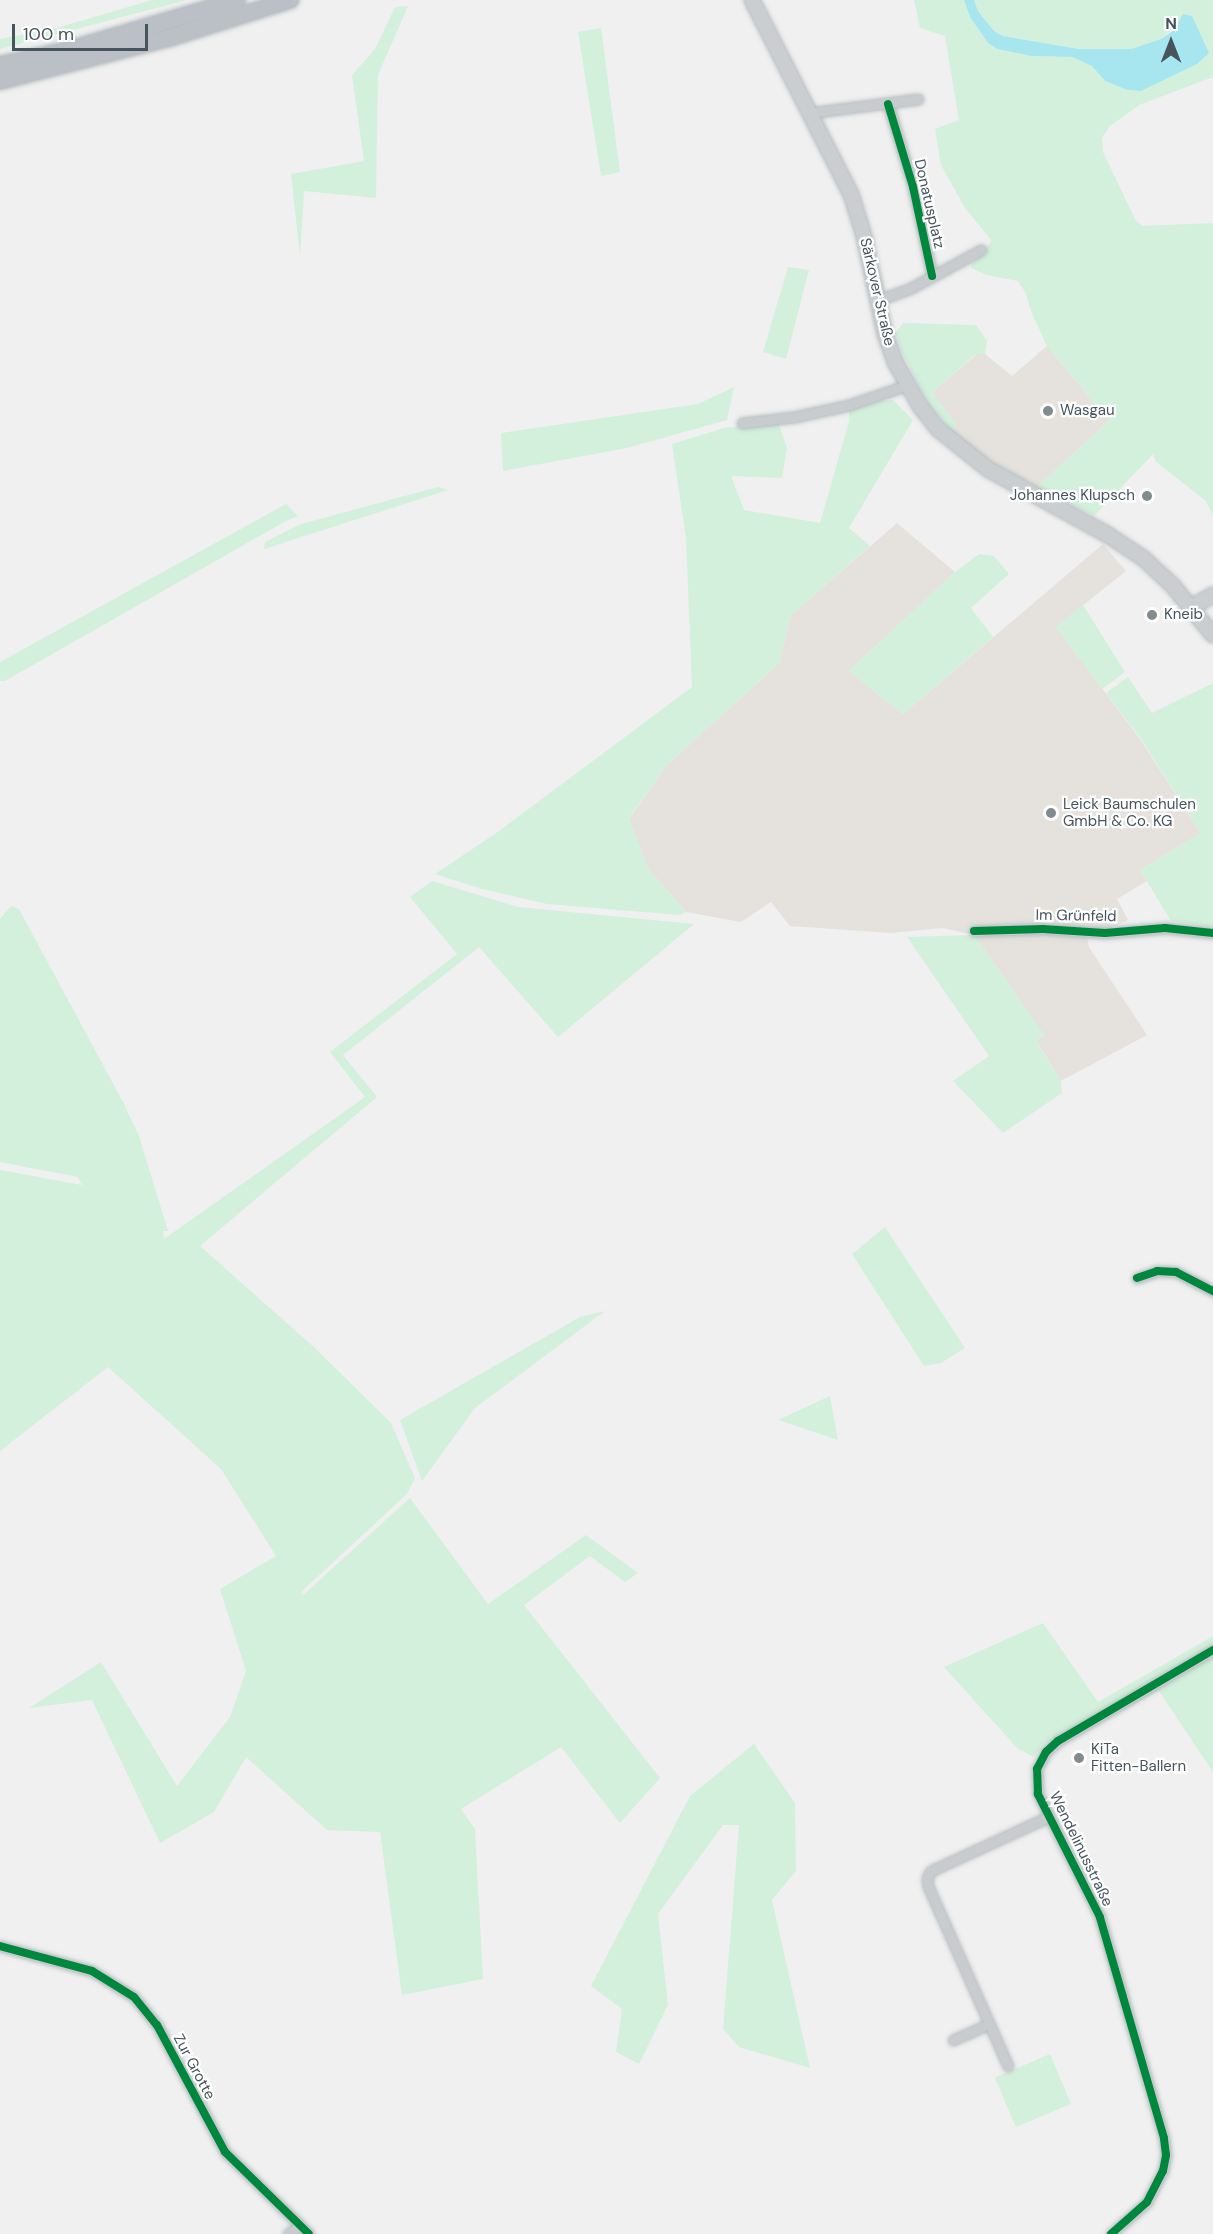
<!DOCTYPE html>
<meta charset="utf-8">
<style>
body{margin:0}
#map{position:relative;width:1213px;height:2234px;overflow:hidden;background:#f0f0f0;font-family:"DM Sans",sans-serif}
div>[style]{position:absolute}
.commercial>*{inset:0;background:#e5e2de}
.green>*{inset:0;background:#d3f0dc;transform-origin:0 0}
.water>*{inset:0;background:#a7e6ef}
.roads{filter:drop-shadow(0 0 2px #b4bbbf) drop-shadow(0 0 2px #b4bbbf)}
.street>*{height:9px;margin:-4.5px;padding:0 4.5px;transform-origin:4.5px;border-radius:4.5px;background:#c9ccce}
.secondary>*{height:14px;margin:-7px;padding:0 7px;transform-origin:7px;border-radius:7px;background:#caced1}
.highway>*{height:16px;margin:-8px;padding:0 8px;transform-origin:8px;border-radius:8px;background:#bac0c5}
.cycleway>*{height:8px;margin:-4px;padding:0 4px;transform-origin:4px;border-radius:4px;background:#00873e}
.dots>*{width:16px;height:16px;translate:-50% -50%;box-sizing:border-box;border:3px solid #fff;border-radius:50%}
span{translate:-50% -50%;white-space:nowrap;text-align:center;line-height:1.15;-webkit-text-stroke:4.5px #fff;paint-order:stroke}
.street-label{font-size:15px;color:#46545d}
.poi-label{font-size:15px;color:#46545d}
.left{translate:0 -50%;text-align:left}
.right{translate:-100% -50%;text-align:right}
.north{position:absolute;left:1141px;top:12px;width:60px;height:60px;-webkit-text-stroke:4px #fff;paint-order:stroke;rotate:0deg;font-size:16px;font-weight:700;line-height:24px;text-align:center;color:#46545d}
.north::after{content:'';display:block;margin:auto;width:21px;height:27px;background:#46545d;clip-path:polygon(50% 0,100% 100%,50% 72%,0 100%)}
.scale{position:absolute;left:12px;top:24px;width:136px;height:27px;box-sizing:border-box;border:3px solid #46545d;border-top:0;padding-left:8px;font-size:18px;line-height:21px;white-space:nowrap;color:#46545d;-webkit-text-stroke:4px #fff;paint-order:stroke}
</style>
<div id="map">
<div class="commercial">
<i style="clip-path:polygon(1047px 346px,1109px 421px,1037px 487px,985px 459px,963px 443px,951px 431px,956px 426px,932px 392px,977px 354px,985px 354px,1012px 376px)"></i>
<i style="clip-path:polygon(897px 523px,955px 572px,849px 671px,903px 714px,1103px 544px,1126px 571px,1056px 627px,1140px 739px,1201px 833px,1140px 870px,1147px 881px,1117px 899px,1128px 920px,1112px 927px,1116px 935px,1087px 938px,1089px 947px,1147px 1035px,1061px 1081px,1036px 1041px,1044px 1035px,974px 935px,942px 928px,891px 933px,790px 926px,771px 902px,741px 922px,686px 912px,648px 869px,629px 819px,667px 765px,779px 663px,791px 615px)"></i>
</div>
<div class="green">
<i style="clip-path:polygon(152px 0,187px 0,0 49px,0 39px,53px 29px)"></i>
<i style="clip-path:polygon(914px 0,964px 0,970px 17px,988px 43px,997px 49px,1031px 56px,1072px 57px,1092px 66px,1105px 81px,1127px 90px,1140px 91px,1197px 64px,1181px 21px,1161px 39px,1131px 49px,1079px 49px,1003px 36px,994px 31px,978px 11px,974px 0,1213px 0,1213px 77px,1139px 105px,1109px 127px,1102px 138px,1103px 152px,1136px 221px,1143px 226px,1213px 223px,1213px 516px,1206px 501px,1156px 462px,1153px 454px,1094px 516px,1037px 487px,1109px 421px,1047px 346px,1032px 314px,1026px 294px,1018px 281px,986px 275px,971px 268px,971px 264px,985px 252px,991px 240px,965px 208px,941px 165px,935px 129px,959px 120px,945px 36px,920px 28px)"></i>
<i style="clip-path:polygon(408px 6px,378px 75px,376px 198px,304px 191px,300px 257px,291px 174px,364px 161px,352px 75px,375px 49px,395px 7px)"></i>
<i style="clip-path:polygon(601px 28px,620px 172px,601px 176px,578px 32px)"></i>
<i style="clip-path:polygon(788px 267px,809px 270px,786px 359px,763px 352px)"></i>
<i style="clip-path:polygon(903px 323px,976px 325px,987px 341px,985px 354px,976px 354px,932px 392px,957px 426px,951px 431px,928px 404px,902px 352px,895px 333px)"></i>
<i style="clip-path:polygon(734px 387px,727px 420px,627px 448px,503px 471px,501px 433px,698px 404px)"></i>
<i style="clip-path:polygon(893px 400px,913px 420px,849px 528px,870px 546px,791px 615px,779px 663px,667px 765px,629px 818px,648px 869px,686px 912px,679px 915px,547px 904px,482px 889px,435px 874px,499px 831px,692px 687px,686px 538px,672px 444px,724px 428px,778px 422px,787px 448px,782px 478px,731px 476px,744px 510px,820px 523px,849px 421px,849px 409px,878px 401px)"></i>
<i style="clip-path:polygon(438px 487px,448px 490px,264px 549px,265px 542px,301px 524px)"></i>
<i style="clip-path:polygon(286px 504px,298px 516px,286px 521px,5px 681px,0 681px,0 662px)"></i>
<i style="clip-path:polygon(979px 554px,994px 556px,1009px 574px,971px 608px,993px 637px,903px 714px,849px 671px,955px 572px)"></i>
<i style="clip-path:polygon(1083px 605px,1125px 672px,1102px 689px,1056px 627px)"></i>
<i style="clip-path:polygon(1128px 677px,1152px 713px,1213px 683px,1213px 927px,1171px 921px,1140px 870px,1201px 833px,1141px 739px,1106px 693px)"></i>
<i style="clip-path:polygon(432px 881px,518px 907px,694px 924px,558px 1037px,479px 947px,343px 1055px,377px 1097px,200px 1246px,316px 1349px,391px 1423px,415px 1478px,407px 1494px,301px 1592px,303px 1595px,410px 1498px,488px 1604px,586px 1535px,638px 1573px,625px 1582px,590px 1556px,524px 1605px,660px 1778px,620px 1823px,561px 1747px,461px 1809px,475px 1829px,483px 1979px,402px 1995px,380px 1832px,327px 1830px,246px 1757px,214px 1812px,160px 1843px,92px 1700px,29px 1708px,101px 1662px,177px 1786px,230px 1717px,246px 1671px,220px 1589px,276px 1556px,221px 1469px,108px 1367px,0 1451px,0 1170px,82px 1185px,78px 1177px,0 1162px,0 919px,11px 906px,19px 909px,123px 1102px,139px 1136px,168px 1231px,163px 1231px,164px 1239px,365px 1097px,330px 1052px,457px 954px,410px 897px)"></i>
<i style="clip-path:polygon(974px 935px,1044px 1034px,1036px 1042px,1061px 1081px,1062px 1093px,1003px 1133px,953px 1081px,989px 1056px,907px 937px)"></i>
<i style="clip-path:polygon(885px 1227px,965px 1348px,941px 1363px,924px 1366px,852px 1254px)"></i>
<i style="clip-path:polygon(605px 1311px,475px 1408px,422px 1481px,400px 1420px,580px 1317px)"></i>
<i style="clip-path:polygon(830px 1396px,838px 1440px,778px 1420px)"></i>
<i style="clip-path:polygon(1043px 1623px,1098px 1702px,1213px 1636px,1213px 1772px,1159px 1691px,1062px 1743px,1046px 1742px,1034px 1757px,1018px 1749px,944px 1667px)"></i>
<i style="clip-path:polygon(754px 1744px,795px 1803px,796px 1871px,772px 1900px,810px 2068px,739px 2047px,723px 2029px,739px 1825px,723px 1825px,658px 1914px,668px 2005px,639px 2064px,616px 2052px,622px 2009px,591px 1986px,690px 1796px)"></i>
<i style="left:1050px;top:2054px;width:54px;height:60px;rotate:67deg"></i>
</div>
<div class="water">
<i style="clip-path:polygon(964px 0,974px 0,978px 11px,994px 31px,1003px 36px,1079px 49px,1131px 49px,1161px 39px,1174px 30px,1183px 14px,1192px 16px,1209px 53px,1197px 64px,1141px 91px,1127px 90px,1105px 81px,1092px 66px,1072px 57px,1031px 56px,997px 49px,988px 43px,970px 17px)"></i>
</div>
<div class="roads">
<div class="street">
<i style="left:888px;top:104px;width:87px;rotate:73.2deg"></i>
<i style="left:913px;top:187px;width:91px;rotate:77.9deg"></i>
<i style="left:809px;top:113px;width:110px;rotate:-7.3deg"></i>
<i style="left:876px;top:301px;width:37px;rotate:-20deg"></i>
<i style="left:911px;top:288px;width:80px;rotate:-28.5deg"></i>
<i style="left:742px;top:423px;width:52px;rotate:-6.6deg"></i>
<i style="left:794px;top:417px;width:56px;rotate:-12.3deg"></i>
<i style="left:849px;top:405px;width:61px;rotate:-19deg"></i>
<i style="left:974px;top:931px;width:69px;rotate:-1.7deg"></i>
<i style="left:1043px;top:929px;width:62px;rotate:3.7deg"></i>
<i style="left:1105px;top:933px;width:60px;rotate:-4.8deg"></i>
<i style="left:1165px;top:928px;width:48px;rotate:5.9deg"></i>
<i style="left:1137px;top:1278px;width:21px;rotate:-19deg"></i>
<i style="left:1157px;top:1271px;width:19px;rotate:3deg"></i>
<i style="left:1176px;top:1272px;width:42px;rotate:27.2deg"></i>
<i style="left:0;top:1946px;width:95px;rotate:15.2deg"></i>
<i style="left:92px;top:1971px;width:49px;rotate:31.8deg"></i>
<i style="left:134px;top:1997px;width:36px;rotate:51deg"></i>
<i style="left:157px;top:2025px;width:144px;rotate:61.8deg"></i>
<i style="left:225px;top:2152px;width:117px;rotate:44.3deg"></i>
<i style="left:953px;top:2040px;width:39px;rotate:-24deg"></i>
<i style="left:1008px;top:2066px;width:197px;rotate:-114deg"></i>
<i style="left:928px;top:1886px;width:7px;rotate:-98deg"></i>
<i style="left:927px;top:1879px;width:8px;rotate:-67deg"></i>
<i style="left:930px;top:1872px;width:6px;rotate:-31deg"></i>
<i style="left:935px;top:1869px;width:124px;rotate:-24.7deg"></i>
<i style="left:288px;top:2234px;width:14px;rotate:-34deg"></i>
<i style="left:1111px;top:2234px;width:48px;rotate:-41.6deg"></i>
<i style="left:1147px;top:2202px;width:35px;rotate:-63deg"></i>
<i style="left:1163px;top:2171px;width:16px;rotate:-79deg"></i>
<i style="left:1166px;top:2155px;width:17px;rotate:-97deg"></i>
<i style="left:1164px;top:2138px;width:230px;rotate:-106.2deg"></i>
<i style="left:1100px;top:1917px;width:138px;rotate:-116.8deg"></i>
<i style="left:1038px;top:1794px;width:25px;rotate:-92deg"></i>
<i style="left:1037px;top:1769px;width:19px;rotate:-62deg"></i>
<i style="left:1046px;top:1752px;width:16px;rotate:-43deg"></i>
<i style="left:1058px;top:1741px;width:180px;rotate:-30.4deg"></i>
</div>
<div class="secondary">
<i style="left:752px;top:0;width:218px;rotate:63deg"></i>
<i style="left:851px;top:194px;width:44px;rotate:72.8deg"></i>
<i style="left:864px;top:236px;width:100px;rotate:77.9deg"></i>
<i style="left:885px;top:334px;width:30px;rotate:70deg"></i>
<i style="left:895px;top:362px;width:51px;rotate:60.4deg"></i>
<i style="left:920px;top:406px;width:29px;rotate:52deg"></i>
<i style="left:938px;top:429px;width:64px;rotate:38.7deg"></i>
<i style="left:988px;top:469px;width:137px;rotate:28.8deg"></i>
<i style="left:1108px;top:535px;width:42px;rotate:33.3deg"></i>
<i style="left:1143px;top:558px;width:41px;rotate:43deg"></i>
<i style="left:1173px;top:586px;width:63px;rotate:50.8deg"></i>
<i style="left:1192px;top:607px;width:24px;rotate:-30deg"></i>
</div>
<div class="highway">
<i style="left:0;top:65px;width:74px;rotate:-12.5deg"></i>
<i style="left:72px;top:49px;width:172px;rotate:-16.5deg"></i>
<i style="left:0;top:81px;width:178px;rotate:-14.3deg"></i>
<i style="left:172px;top:37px;width:124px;rotate:-17.4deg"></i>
</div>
</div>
<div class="cycleway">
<i style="left:888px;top:104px;width:87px;rotate:73.2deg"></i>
<i style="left:913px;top:187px;width:91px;rotate:77.9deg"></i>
<i style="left:974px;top:931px;width:69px;rotate:-1.7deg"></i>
<i style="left:1043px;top:929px;width:62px;rotate:3.7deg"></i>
<i style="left:1105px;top:933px;width:60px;rotate:-4.8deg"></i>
<i style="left:1165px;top:928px;width:48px;rotate:5.9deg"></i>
<i style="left:1137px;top:1278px;width:21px;rotate:-19deg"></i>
<i style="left:1157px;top:1271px;width:19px;rotate:3deg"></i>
<i style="left:1176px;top:1272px;width:42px;rotate:27.2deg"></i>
<i style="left:0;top:1946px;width:95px;rotate:15.2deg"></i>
<i style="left:92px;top:1971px;width:49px;rotate:31.8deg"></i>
<i style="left:134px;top:1997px;width:36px;rotate:51deg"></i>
<i style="left:157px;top:2025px;width:144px;rotate:61.8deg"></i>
<i style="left:225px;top:2152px;width:117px;rotate:44.3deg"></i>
<i style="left:1111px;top:2234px;width:48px;rotate:-41.6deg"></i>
<i style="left:1147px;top:2202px;width:35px;rotate:-63deg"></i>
<i style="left:1163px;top:2171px;width:16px;rotate:-79deg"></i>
<i style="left:1166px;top:2155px;width:17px;rotate:-97deg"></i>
<i style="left:1164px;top:2138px;width:230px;rotate:-106.2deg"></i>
<i style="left:1100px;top:1917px;width:138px;rotate:-116.8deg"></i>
<i style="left:1038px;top:1794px;width:25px;rotate:-92deg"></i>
<i style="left:1037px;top:1769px;width:19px;rotate:-62deg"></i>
<i style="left:1046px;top:1752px;width:16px;rotate:-43deg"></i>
<i style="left:1058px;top:1741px;width:180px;rotate:-30.4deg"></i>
</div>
<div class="dots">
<i style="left:1048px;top:411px;background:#828b90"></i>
<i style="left:1147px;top:496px;background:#828b90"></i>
<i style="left:1152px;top:615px;background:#828b90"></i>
<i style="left:1051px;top:813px;background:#828b90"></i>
<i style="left:1079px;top:1758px;background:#828b90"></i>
</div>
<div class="street-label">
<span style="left:929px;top:204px;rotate:77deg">Donatusplatz</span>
<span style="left:877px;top:292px;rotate:77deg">Särkover Straße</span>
<span style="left:1076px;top:916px;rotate:1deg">Im Grünfeld</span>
<span style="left:1081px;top:1849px;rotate:64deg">Wendelinusstraße</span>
<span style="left:194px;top:2067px;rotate:62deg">Zur Grotte</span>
</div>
<div class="poi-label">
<span class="left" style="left:1060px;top:411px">Wasgau</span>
<span class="right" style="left:1135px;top:496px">Johannes Klupsch</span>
<span class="left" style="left:1164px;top:615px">Kneib</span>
<span class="left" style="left:1063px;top:813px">Leick Baumschulen<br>GmbH &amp; Co. KG</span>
<span class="left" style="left:1091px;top:1758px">KiTa<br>Fitten-Ballern</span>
</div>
<div class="north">N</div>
<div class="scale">100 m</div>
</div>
